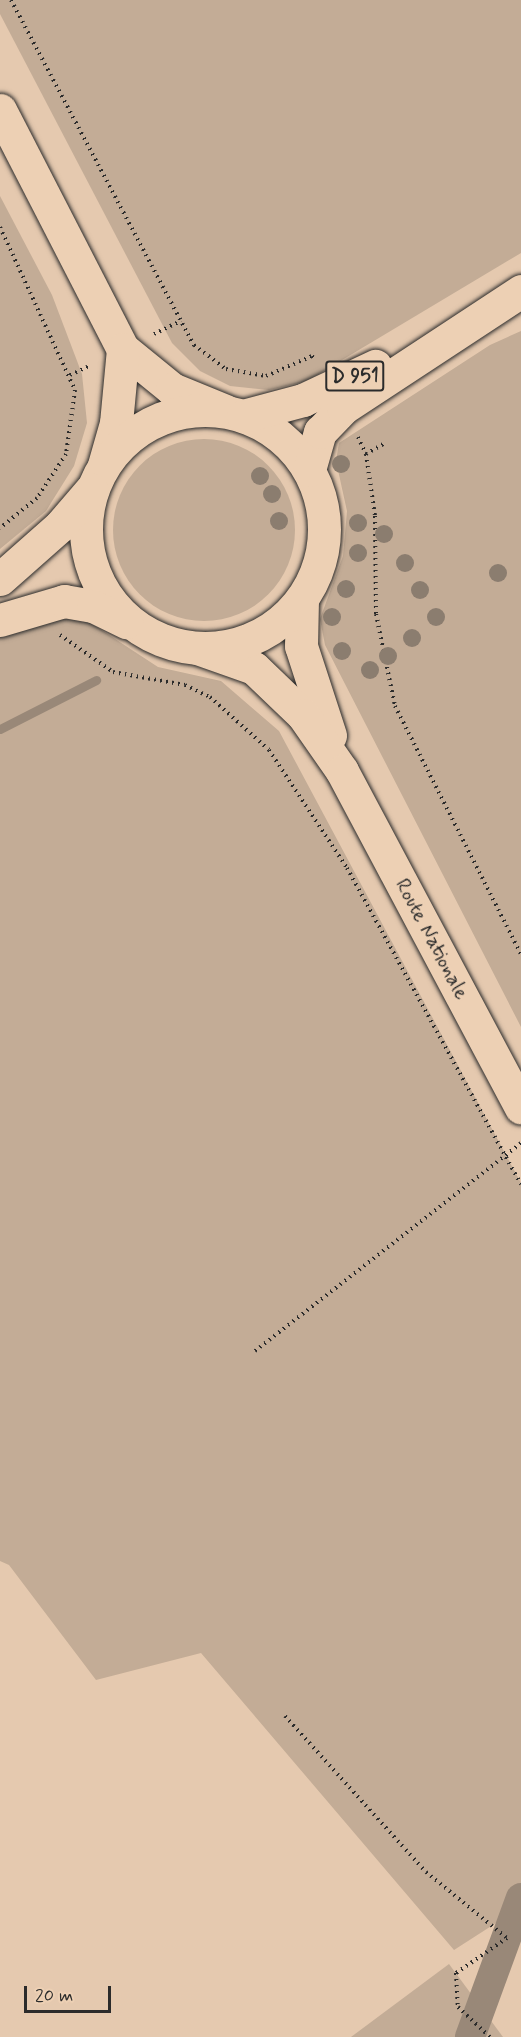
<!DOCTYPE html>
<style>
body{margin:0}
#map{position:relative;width:521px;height:2037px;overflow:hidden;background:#e5c9af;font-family:Mynerve,sans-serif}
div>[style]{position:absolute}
.green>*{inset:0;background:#c3ac96}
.round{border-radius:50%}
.stream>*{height:9px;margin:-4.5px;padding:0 4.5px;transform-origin:4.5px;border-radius:4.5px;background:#998878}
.canal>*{height:30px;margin:-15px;padding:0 15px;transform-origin:15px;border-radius:15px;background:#998878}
.path>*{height:4px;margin-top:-2px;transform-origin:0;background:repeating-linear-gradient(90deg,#2b2b2b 0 1.5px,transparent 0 6px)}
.roads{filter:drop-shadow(0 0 2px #2b2b2b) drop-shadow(0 0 2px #2b2b2b)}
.secondary>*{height:33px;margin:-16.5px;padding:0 16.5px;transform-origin:16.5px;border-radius:16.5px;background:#edd0b4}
.primary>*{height:33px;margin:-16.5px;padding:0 16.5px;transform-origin:16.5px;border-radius:16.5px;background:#edd0b4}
.primary>.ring{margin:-16.5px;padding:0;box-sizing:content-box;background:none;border:33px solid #edd0b4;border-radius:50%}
.trees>*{width:18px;height:18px;margin:-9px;border-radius:50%;background:#8b7d6f}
span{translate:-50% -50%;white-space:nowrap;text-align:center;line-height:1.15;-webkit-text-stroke:4.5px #edd0b4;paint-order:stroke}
.shield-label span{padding:2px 4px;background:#edd0b4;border:2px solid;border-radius:4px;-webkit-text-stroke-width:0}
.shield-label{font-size:20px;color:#2b2b2b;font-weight:700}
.street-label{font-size:21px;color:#2b2b2b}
.scale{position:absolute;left:24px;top:1986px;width:87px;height:27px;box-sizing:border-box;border:3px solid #2b2b2b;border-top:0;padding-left:8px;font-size:18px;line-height:21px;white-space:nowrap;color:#2b2b2b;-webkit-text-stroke:4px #edd0b4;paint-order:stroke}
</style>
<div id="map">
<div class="green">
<i style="clip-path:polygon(0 0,521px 0,521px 253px,307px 381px,269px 390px,230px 386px,200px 371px,172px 343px,0 14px)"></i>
<i style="clip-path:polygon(0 196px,52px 295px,82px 374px,87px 423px,74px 466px,46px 511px,0 549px)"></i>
<i style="clip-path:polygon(521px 331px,521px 1027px,325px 645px,320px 619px,343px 556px,347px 511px,336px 461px,339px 443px,490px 345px)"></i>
<i class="round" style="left:113px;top:439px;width:182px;height:182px"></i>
<i style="clip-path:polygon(35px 618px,83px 618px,158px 667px,221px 681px,279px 731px,521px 1183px,521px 1907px,454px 1950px,201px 1653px,96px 1680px,9px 1565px,0 1561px,0 636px)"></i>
<i style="clip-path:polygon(449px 1964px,503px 2037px,351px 2037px)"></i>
</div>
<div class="stream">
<i style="left:0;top:729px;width:108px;rotate:-27deg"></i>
</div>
<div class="canal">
<i style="left:470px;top:2037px;width:148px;rotate:-69.9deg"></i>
</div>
<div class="path">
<i style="left:11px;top:0;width:391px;rotate:62.1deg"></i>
<i style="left:194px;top:345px;width:40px;rotate:37deg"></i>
<i style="left:226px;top:369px;width:41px;rotate:9.9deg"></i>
<i style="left:266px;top:376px;width:50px;rotate:-23.5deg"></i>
<i style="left:312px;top:356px;width:5px;rotate:53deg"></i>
<i style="left:0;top:227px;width:179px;rotate:65.3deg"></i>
<i style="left:75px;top:390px;width:65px;rotate:98deg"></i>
<i style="left:66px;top:454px;width:53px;rotate:123.4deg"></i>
<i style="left:37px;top:498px;width:48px;rotate:141deg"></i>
<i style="left:154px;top:334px;width:30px;rotate:-26deg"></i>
<i style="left:70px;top:375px;width:23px;rotate:-25deg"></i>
<i style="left:358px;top:437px;width:19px;rotate:65deg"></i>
<i style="left:366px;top:454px;width:63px;rotate:81.7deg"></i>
<i style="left:375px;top:516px;width:98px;rotate:89.4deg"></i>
<i style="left:376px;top:614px;width:94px;rotate:78.3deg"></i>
<i style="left:395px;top:706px;width:278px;rotate:63.1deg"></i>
<i style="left:366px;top:454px;width:22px;rotate:-30deg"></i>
<i style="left:60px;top:635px;width:65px;rotate:34.9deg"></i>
<i style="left:113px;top:672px;width:73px;rotate:10.2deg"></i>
<i style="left:185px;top:685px;width:28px;rotate:26deg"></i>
<i style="left:210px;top:697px;width:79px;rotate:41.9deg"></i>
<i style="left:269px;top:750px;width:141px;rotate:56.5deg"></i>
<i style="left:347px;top:868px;width:361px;rotate:61.2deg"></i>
<i style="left:255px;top:1351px;width:338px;rotate:-38deg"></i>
<i style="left:285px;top:1716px;width:210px;rotate:47.9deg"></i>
<i style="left:426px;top:1872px;width:104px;rotate:39.2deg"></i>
<i style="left:507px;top:1938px;width:62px;rotate:145.5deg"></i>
<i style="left:456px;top:1973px;width:34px;rotate:87deg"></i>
<i style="left:458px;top:2007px;width:44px;rotate:43.2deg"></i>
</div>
<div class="roads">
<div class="secondary">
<i style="left:0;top:110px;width:269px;rotate:62.8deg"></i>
<i style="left:123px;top:349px;width:63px;rotate:39.2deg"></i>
<i style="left:172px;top:389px;width:58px;rotate:22.2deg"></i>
<i style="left:104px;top:465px;width:44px;rotate:-74.1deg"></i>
<i style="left:116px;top:423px;width:74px;rotate:-84.6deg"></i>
<i style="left:302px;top:599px;width:47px;rotate:91.2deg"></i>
<i style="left:301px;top:646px;width:94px;rotate:72deg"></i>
<i style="left:197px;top:648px;width:60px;rotate:19.3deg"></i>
<i style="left:254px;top:668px;width:68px;rotate:43.8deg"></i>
<i style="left:303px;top:715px;width:68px;rotate:55.1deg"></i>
<i style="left:342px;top:771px;width:381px;rotate:62deg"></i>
</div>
<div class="primary">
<i class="ring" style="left:86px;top:410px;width:205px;height:205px"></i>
<i style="left:243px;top:416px;width:62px;rotate:-14.9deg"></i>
<i style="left:303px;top:400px;width:80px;rotate:-25.3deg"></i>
<i style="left:309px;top:470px;width:40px;rotate:-74deg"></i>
<i style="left:320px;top:432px;width:33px;rotate:-46deg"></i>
<i style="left:343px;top:408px;width:213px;rotate:-33.3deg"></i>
<i style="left:0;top:579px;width:80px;rotate:-41.5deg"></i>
<i style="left:60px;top:526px;width:48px;rotate:-49.3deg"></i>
<i style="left:0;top:620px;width:67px;rotate:-16.5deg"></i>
<i style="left:64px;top:601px;width:29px;rotate:10deg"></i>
<i style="left:93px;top:606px;width:37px;rotate:26deg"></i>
</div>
</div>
<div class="trees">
<i style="left:341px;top:464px"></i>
<i style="left:260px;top:476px"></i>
<i style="left:272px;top:494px"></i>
<i style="left:279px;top:521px"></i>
<i style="left:358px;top:523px"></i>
<i style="left:384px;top:534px"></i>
<i style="left:358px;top:553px"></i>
<i style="left:405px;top:563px"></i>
<i style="left:498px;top:573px"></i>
<i style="left:346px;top:589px"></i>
<i style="left:420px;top:590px"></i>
<i style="left:332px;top:617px"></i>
<i style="left:436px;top:617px"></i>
<i style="left:412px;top:638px"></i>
<i style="left:342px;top:651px"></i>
<i style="left:388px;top:656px"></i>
<i style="left:370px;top:670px"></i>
</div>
<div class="shield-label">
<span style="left:355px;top:376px">D 951</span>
</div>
<div class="street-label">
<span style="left:432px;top:939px;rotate:62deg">Route Nationale</span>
</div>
<div class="scale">20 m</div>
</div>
